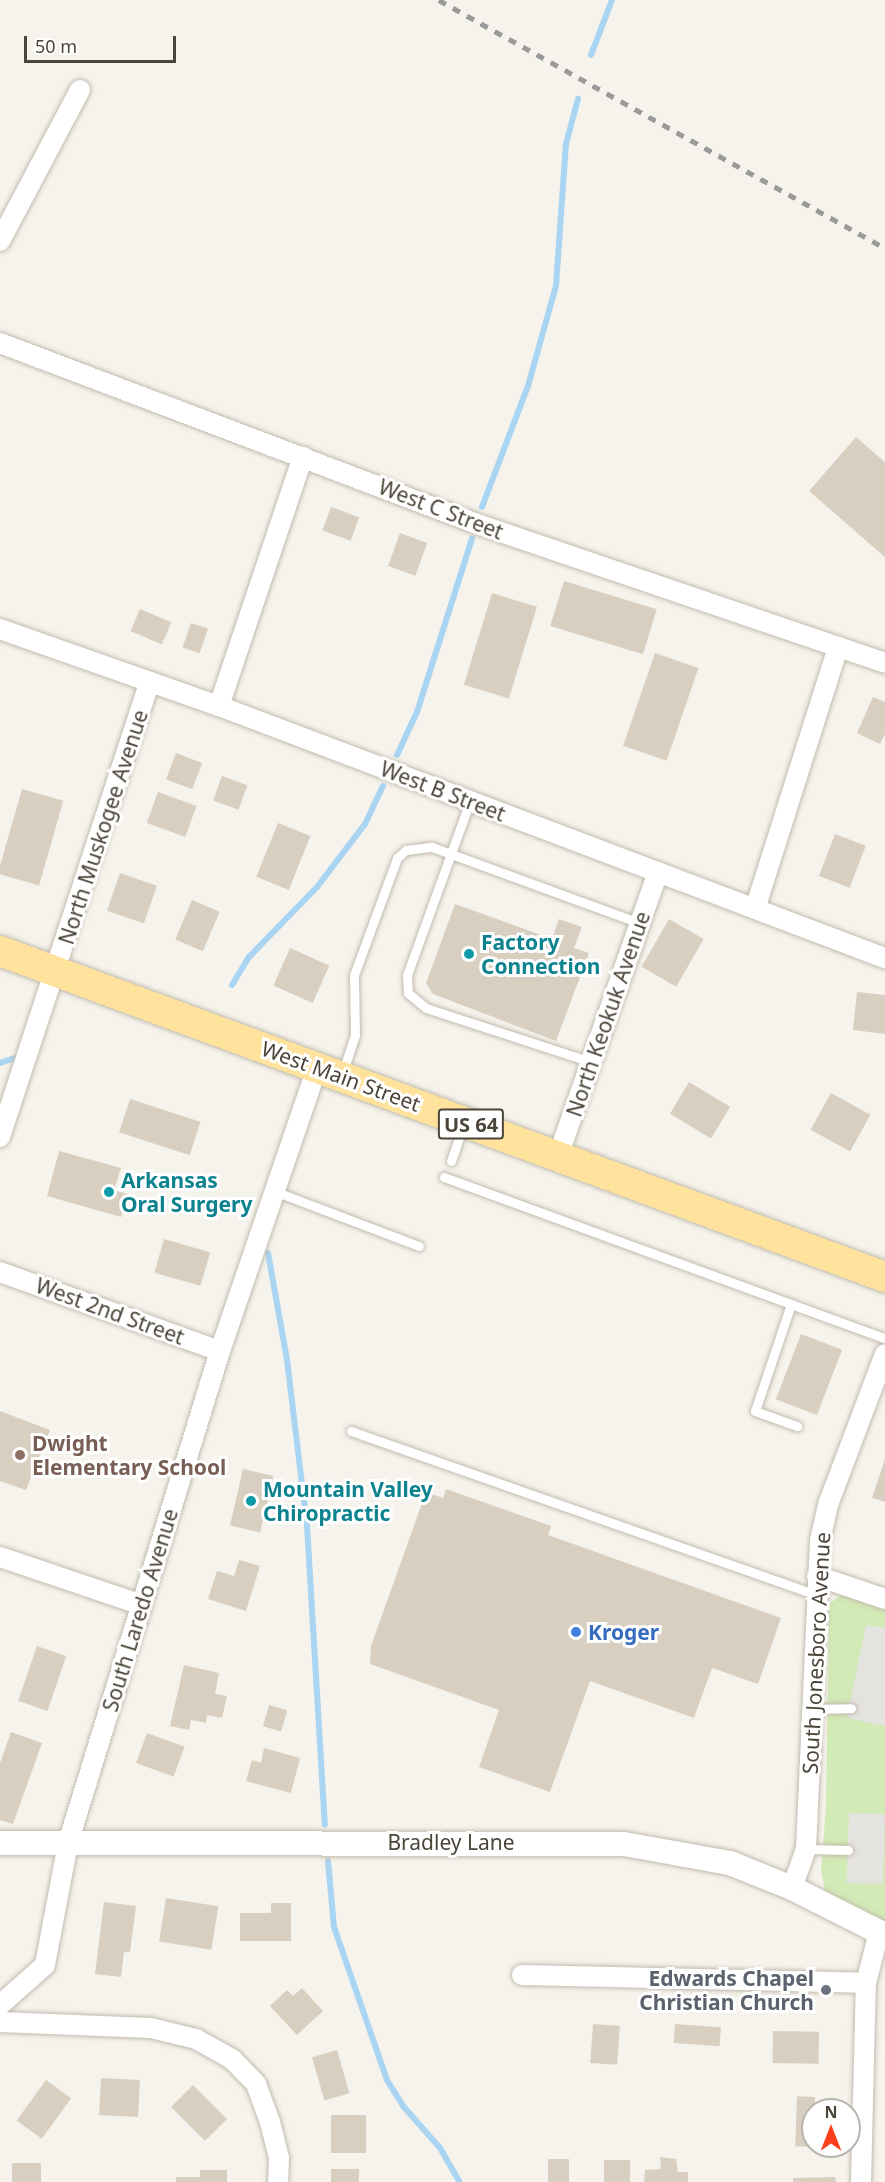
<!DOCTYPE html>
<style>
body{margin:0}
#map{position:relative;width:885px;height:2182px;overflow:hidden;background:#f6f3ec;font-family:"Noto Sans",sans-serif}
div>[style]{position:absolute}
.green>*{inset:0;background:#d2eab5}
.parking>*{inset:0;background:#e5e3e0;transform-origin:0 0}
.stream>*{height:6px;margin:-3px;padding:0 3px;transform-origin:3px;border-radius:3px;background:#a9d4f2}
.building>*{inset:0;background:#d8cfc1;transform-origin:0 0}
.roads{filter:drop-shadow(0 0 2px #c2bbae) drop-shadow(0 0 2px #c2bbae)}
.service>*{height:9px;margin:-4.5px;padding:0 4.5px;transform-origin:4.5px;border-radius:4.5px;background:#fff}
.minor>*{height:20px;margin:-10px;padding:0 10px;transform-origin:10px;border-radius:10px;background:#fff}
.tertiary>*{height:24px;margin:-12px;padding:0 12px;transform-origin:12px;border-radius:12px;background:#fff}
.primary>*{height:30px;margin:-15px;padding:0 15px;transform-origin:15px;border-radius:15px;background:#ffe39c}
.rail>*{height:4.5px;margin-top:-2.25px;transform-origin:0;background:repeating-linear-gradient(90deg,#9a9a9a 0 8px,transparent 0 16px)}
.dots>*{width:16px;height:16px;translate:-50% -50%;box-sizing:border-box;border:3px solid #fff;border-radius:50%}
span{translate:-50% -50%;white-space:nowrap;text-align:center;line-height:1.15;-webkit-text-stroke:6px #fff;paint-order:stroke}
.shield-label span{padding:2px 4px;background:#fff;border:2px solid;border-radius:4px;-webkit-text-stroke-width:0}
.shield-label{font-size:20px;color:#4b4439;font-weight:700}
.street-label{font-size:21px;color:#4b4439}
.culture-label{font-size:21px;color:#0d838f;font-weight:700}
.left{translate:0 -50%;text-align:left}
.education-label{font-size:21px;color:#785e54;font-weight:700}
.shop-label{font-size:21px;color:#366cbe;font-weight:700}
.worship-label{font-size:21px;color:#5b616d;font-weight:700}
.right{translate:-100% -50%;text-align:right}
.north{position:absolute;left:801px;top:2098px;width:60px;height:60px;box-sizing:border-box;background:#fff;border:2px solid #b7b4b0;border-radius:50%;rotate:0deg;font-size:16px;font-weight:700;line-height:24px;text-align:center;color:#4b4439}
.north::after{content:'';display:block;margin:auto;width:21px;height:27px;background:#fc3f1d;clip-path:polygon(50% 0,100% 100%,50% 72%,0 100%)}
.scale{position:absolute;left:24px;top:36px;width:152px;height:27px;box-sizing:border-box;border:3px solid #4b4439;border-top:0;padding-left:8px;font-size:18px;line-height:21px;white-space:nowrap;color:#4b4439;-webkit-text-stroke:4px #fff;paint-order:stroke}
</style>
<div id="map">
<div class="green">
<i style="clip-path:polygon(842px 1594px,885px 1609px,885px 1921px,825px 1891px,821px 1870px,826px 1807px,829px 1604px)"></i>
</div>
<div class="parking">
<i style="clip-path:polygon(866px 1625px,885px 1628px,885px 1726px,847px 1718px)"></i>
<i style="left:849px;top:1813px;width:36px;height:70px;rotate:2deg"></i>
</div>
<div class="stream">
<i style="left:591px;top:55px;width:59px;rotate:-69.1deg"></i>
<i style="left:482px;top:507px;width:129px;rotate:-69.2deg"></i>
<i style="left:528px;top:386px;width:104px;rotate:-74.4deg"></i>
<i style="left:556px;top:286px;width:142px;rotate:-86deg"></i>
<i style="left:566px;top:144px;width:47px;rotate:-75.1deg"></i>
<i style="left:397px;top:755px;width:47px;rotate:-65.1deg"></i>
<i style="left:417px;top:712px;width:182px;rotate:-72.4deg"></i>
<i style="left:232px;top:985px;width:33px;rotate:-59deg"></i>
<i style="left:249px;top:957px;width:98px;rotate:-45.8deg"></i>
<i style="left:317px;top:887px;width:79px;rotate:-52.7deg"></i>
<i style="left:365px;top:824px;width:42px;rotate:-64.7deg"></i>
<i style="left:0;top:1063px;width:19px;rotate:-18deg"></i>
<i style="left:268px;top:1253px;width:109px;rotate:79.9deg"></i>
<i style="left:287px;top:1360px;width:166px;rotate:83.1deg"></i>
<i style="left:307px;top:1525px;width:300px;rotate:86.6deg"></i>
<i style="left:328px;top:1861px;width:66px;rotate:84.8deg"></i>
<i style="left:334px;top:1927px;width:162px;rotate:70.9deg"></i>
<i style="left:387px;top:2080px;width:31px;rotate:58deg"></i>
<i style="left:403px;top:2106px;width:56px;rotate:48.6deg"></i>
<i style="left:440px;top:2148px;width:39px;rotate:60deg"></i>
</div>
<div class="building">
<i style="clip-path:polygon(856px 437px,885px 462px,885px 557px,809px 491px)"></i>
<i style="left:331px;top:507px;width:30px;height:25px;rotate:20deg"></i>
<i style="left:400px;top:533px;width:29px;height:35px;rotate:20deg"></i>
<i style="left:564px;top:581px;width:97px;height:47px;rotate:17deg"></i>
<i style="left:492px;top:593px;width:47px;height:96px;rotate:17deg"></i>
<i style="left:140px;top:609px;width:34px;height:24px;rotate:23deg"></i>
<i style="left:191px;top:623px;width:18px;height:26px;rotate:19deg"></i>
<i style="left:655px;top:653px;width:46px;height:98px;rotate:19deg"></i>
<i style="clip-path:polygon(873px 697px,885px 702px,885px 734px,880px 744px,857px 733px)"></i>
<i style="left:176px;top:753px;width:28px;height:28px;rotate:21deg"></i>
<i style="left:222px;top:776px;width:27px;height:26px;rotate:20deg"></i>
<i style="left:22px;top:789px;width:43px;height:88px;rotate:16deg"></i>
<i style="left:158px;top:792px;width:41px;height:33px;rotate:20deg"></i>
<i style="left:278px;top:823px;width:35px;height:58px;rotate:22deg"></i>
<i style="left:835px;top:834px;width:33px;height:45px;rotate:21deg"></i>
<i style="left:120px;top:873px;width:39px;height:40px;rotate:19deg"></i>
<i style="left:192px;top:900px;width:30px;height:43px;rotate:23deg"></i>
<i style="clip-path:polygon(455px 904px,552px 939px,559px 919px,582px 927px,574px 948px,589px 953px,556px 1041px,433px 994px,426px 983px)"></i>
<i style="left:669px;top:919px;width:40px;height:55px;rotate:30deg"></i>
<i style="left:290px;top:948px;width:43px;height:41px;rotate:24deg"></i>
<i style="clip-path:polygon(857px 992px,885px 995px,885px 1034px,853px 1030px)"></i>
<i style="left:689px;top:1082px;width:48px;height:37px;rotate:31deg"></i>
<i style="left:831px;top:1093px;width:45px;height:42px;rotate:29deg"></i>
<i style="left:130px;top:1099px;width:74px;height:35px;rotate:18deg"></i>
<i style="clip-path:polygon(59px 1151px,121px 1168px,114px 1190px,128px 1194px,121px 1217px,47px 1196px)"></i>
<i style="left:164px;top:1239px;width:48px;height:35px;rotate:16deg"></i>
<i style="left:801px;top:1334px;width:44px;height:70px;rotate:21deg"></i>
<i style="clip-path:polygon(0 1411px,50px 1430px,26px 1490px,0 1481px)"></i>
<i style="clip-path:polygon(885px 1459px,885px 1502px,872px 1498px)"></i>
<i style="left:243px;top:1469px;width:31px;height:58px;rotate:13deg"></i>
<i style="clip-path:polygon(446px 1489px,551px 1526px,548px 1535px,781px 1618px,758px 1684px,712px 1668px,694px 1718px,590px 1681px,550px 1792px,479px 1767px,499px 1710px,370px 1664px,371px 1646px,426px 1492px,443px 1498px)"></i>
<i style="clip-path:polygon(239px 1560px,260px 1566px,246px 1611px,208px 1599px,217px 1571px,234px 1576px)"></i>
<i style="left:37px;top:1646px;width:31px;height:58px;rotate:19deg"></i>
<i style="clip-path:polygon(184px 1665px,219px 1673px,215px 1694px,227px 1696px,222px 1718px,207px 1715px,206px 1723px,191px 1720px,189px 1730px,170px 1726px)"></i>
<i style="left:269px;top:1705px;width:19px;height:22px;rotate:16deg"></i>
<i style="clip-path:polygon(11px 1732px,42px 1743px,13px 1824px,0 1820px,0 1763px)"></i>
<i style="left:147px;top:1733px;width:40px;height:32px;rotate:20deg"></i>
<i style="clip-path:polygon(264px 1748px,300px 1758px,291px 1793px,246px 1781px,252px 1760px,261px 1763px)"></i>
<i style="left:166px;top:1898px;width:53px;height:44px;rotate:9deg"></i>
<i style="clip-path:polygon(104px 1902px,136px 1906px,130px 1952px,124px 1952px,121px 1977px,95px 1974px)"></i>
<i style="clip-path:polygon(271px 1903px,291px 1903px,291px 1941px,240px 1941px,240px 1913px,271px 1913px)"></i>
<i style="clip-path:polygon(302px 1988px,323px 2011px,297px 2035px,270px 2006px,287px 1990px,293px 1996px)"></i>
<i style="left:593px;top:2024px;width:27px;height:39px;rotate:4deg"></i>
<i style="left:675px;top:2024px;width:46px;height:19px;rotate:4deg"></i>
<i style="left:773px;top:2031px;width:46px;height:32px;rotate:1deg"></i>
<i style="left:337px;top:2050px;width:45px;height:26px;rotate:74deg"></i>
<i style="left:101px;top:2078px;width:39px;height:37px;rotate:3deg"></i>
<i style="left:46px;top:2080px;width:31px;height:50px;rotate:36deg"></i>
<i style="left:193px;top:2085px;width:48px;height:31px;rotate:45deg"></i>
<i style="left:815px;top:2097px;width:50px;height:18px;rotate:92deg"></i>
<i style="left:331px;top:2115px;width:35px;height:38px"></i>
<i style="clip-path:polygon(660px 2157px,676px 2159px,678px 2172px,688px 2172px,688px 2182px,644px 2182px,645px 2170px,661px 2169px)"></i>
<i style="left:569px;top:2159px;width:23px;height:21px;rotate:90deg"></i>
<i style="left:604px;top:2160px;width:26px;height:22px"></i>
<i style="left:12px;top:2163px;width:29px;height:19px"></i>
<i style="left:331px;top:2169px;width:28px;height:13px"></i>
<i style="clip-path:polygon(200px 2170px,227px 2170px,227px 2182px,176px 2182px,176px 2177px,200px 2177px)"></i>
<i style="clip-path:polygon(835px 2177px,836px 2182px,793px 2182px,793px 2178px)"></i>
</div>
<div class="roads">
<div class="service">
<i style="left:470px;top:801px;width:185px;rotate:109.9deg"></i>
<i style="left:407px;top:975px;width:18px;rotate:87deg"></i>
<i style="left:408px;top:993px;width:23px;rotate:40deg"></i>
<i style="left:426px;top:1008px;width:174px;rotate:18.1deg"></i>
<i style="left:342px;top:1074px;width:41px;rotate:-71.6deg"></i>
<i style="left:355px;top:1035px;width:60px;rotate:-91deg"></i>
<i style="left:354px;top:975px;width:125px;rotate:-69.8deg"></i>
<i style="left:397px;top:858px;width:12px;rotate:-42deg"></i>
<i style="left:406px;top:850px;width:26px;rotate:-7deg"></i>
<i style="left:432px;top:847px;width:221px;rotate:20.1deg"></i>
<i style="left:451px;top:1161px;width:37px;rotate:-71deg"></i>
<i style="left:444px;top:1177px;width:469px;rotate:20.1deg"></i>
<i style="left:274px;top:1191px;width:155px;rotate:20.8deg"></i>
<i style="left:791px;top:1304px;width:113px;rotate:108.6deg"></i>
<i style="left:755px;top:1411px;width:45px;rotate:19.7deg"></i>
<i style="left:351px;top:1431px;width:494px;rotate:19.4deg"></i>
<i style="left:812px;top:1709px;width:39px;rotate:-1deg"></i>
<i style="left:806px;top:1849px;width:42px;rotate:1.4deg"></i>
</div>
<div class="minor">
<i style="left:0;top:241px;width:171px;rotate:-62.1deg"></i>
<i style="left:0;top:343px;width:513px;rotate:20.77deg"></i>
<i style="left:480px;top:525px;width:428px;rotate:18.8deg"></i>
<i style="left:0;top:629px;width:232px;rotate:19.4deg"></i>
<i style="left:219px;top:706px;width:712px;rotate:20.73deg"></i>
<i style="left:219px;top:706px;width:263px;rotate:-71.4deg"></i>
<i style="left:755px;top:909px;width:275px;rotate:-72.4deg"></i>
<i style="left:0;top:1137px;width:479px;rotate:-71.8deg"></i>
<i style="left:558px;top:1156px;width:301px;rotate:-70.6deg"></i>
<i style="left:0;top:1272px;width:234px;rotate:19.8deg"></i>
<i style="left:0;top:1557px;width:150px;rotate:18.7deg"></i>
<i style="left:817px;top:1576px;width:72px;rotate:18.7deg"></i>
<i style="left:792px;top:1888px;width:41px;rotate:-70.3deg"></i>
<i style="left:806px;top:1849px;width:309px;rotate:-87.4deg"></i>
<i style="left:820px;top:1540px;width:39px;rotate:-77deg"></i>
<i style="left:829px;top:1502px;width:158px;rotate:-69.3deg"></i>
<i style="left:522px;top:1975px;width:344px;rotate:1.3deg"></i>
<i style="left:0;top:2005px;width:60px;rotate:-41.6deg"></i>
<i style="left:45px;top:1965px;width:124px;rotate:-79.3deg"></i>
<i style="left:68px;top:1843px;width:515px;rotate:-72.83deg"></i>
<i style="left:220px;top:1351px;width:300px;rotate:-71.1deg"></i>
<i style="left:0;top:2022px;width:151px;rotate:2.3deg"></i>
<i style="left:151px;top:2028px;width:46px;rotate:13.7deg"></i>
<i style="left:196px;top:2039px;width:41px;rotate:29.1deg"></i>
<i style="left:232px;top:2059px;width:35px;rotate:46deg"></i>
<i style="left:256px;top:2084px;width:40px;rotate:69.8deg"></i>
<i style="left:270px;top:2122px;width:37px;rotate:76deg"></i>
<i style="left:279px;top:2158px;width:24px;rotate:92deg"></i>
<i style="left:861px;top:2182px;width:199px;rotate:-88.6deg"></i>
<i style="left:866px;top:1983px;width:53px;rotate:-75.7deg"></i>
</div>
<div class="tertiary">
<i style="left:0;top:1843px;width:624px;rotate:0.09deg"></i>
<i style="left:624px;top:1844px;width:108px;rotate:10.2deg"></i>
<i style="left:730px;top:1863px;width:67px;rotate:22deg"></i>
<i style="left:792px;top:1888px;width:104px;rotate:26.8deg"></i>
</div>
<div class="primary">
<i style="left:0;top:951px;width:943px;rotate:20.22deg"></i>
</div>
</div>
<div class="rail">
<i style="left:439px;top:0;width:510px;rotate:29.08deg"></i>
</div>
<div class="dots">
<i style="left:469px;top:954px;background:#0f9aa8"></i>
<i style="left:109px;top:1192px;background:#0f9aa8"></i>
<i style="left:20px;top:1455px;background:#8d6e63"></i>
<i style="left:251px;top:1501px;background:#0f9aa8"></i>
<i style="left:576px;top:1632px;background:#3f7fe0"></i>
<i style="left:826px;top:1990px;background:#6b7280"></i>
</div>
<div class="shield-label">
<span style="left:471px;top:1124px">US 64</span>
</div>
<div class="street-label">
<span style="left:441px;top:509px;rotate:21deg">West C Street</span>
<span style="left:443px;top:791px;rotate:21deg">West B Street</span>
<span style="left:103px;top:827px;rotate:-72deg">North Muskogee Avenue</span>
<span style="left:608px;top:1014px;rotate:-71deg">North Keokuk Avenue</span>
<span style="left:341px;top:1076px;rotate:20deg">West Main Street</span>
<span style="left:110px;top:1311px;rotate:20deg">West 2nd Street</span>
<span style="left:140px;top:1610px;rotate:-73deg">South Laredo Avenue</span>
<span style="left:816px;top:1653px;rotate:-87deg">South Jonesboro Avenue</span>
<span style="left:451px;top:1842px">Bradley Lane</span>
</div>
<div class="culture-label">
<span class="left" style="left:481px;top:954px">Factory<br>Connection</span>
<span class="left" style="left:121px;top:1192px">Arkansas<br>Oral Surgery</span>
<span class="left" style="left:263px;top:1501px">Mountain Valley<br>Chiropractic</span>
</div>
<div class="education-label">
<span class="left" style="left:32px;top:1455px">Dwight<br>Elementary School</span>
</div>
<div class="shop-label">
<span class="left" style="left:588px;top:1632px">Kroger</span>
</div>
<div class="worship-label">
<span class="right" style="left:814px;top:1990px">Edwards Chapel<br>Christian Church</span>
</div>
<div class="north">N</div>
<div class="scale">50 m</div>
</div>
